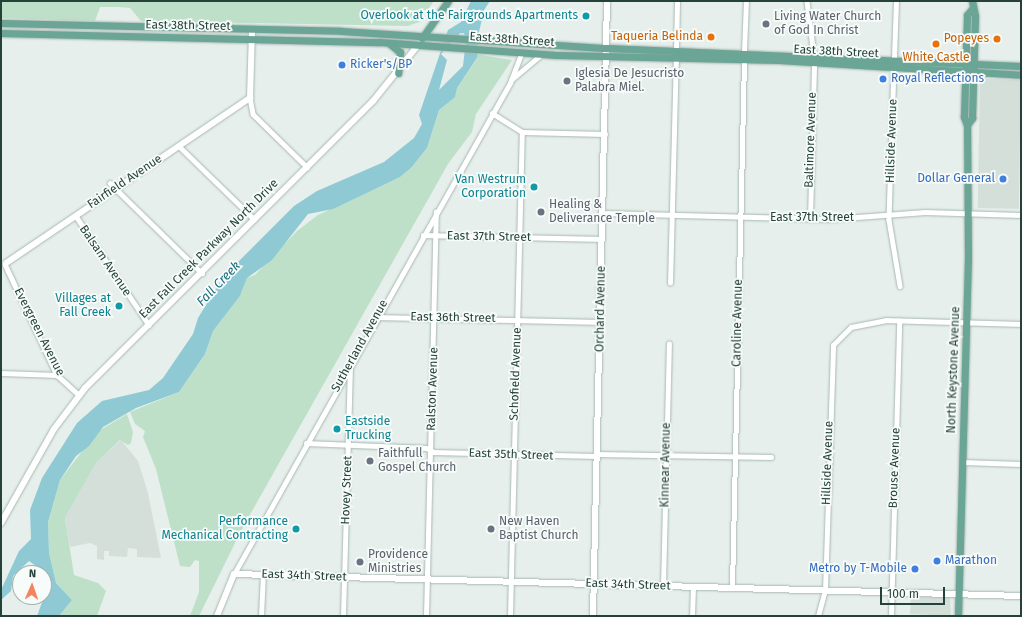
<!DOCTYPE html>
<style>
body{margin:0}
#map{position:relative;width:1022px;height:617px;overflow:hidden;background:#e6efeb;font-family:"Fira Sans",sans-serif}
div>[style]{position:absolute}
.built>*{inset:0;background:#d4dfda;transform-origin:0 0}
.green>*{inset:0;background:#bfe0c8}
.water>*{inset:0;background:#8ec9d4}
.roads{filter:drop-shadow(0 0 1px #a8b8b2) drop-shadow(0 0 1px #a8b8b2)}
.street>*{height:4.5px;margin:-2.25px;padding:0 2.25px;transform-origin:2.25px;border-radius:2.25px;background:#fff}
.secondary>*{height:6px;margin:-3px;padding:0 3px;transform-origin:3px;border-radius:3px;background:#fff}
.primary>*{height:7px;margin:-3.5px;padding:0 3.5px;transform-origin:3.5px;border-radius:3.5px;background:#6aa596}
.dots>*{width:11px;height:11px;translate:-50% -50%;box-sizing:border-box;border:2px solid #f7fbf9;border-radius:50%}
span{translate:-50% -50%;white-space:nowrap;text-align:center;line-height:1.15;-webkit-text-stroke:3.5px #f7fbf9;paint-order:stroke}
.culture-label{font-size:12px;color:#0d838f}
.right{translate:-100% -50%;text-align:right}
.left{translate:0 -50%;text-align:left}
.worship-label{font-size:12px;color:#5b616d}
.street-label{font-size:12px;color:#24423a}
.food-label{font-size:12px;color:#c56008}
.shop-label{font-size:12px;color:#366cbe}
.water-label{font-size:13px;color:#1c6f80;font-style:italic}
.frame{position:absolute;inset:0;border:2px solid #24423a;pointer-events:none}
.north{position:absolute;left:12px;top:565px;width:40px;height:40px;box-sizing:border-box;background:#f7fbf9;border:1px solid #a3b1ad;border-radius:50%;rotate:2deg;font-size:11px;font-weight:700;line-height:16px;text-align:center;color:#24423a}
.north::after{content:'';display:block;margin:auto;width:14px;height:18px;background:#f4845f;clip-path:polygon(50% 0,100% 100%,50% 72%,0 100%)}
.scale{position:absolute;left:880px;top:587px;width:65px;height:18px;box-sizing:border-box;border:2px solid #24423a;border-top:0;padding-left:5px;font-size:12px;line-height:14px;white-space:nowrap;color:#24423a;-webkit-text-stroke:3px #f7fbf9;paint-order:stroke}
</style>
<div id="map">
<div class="built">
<i style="left:980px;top:79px;width:41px;height:129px;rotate:1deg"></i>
<i style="clip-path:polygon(121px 440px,138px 461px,148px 493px,161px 558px,137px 557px,137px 549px,128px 548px,127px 557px,109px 556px,109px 551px,104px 551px,104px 560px,97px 559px,97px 546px,90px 543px,70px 547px,65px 518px,96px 463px)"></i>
<i style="clip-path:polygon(911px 597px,950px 597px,951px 616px,910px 614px)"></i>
</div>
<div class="green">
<i style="clip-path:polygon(1px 1px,434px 1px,419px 22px,408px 26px,141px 21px,130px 8px,117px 7px,100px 7px,95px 21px,1px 18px)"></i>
<i style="clip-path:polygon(475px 54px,512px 60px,476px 114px,472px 132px,448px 164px,243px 527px,199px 616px,190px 616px,199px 592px,199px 561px,195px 560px,190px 567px,180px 566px,156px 469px,143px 437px,145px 431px,135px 424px,130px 412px,179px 392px,205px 354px,213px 331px,240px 296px,247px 278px,255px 275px,297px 231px,318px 215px,400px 177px,411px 168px,427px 148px,439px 110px,455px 96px,457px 88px,477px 59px)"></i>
<i style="clip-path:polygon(127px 414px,133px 432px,131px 443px,128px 445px,120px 440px,96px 463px,65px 518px,74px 575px,98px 583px,106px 591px,97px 616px,59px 616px,72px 600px,56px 583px,49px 553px,48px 522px,60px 480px,97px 432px)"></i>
</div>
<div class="water">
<i style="clip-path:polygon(evenodd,471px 1px,490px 1px,484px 10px,479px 32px,477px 58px,457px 88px,455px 97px,439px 110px,427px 148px,411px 168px,400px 177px,333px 209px,308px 214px,272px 260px,247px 278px,240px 296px,213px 331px,205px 354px,179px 392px,136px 408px,103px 427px,89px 446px,76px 456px,60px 480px,48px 522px,49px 553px,56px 583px,72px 600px,59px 616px,37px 616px,44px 597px,44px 573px,38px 573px,36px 566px,29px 561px,13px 576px,11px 591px,1px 600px,1px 590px,19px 551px,31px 539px,30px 510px,42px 478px,77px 423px,102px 401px,149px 390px,163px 378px,193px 334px,198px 318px,224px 276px,294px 206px,317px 191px,384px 162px,414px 138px,422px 124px,419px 115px,448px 30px,461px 22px,471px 1px,460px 33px,464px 33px,466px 40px,463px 66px,439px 90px,447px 60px,441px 54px,460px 33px)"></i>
</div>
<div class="roads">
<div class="street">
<i style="left:807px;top:1px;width:54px;rotate:82.6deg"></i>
<i style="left:676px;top:50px;width:49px;rotate:-88.8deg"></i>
<i style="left:744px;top:52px;width:51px;rotate:-87.8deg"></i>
<i style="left:894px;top:58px;width:57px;rotate:-88deg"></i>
<i style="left:894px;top:67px;width:153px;rotate:91.9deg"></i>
<i style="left:889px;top:220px;width:67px;rotate:80.5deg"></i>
<i style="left:511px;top:80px;width:40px;rotate:-40deg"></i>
<i style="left:250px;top:98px;width:16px;rotate:79deg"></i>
<i style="left:253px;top:114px;width:76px;rotate:44.5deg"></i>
<i style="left:492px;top:113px;width:36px;rotate:32deg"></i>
<i style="left:522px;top:132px;width:83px;rotate:1.4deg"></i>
<i style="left:179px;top:146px;width:105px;rotate:44.2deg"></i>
<i style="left:110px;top:183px;width:129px;rotate:44.4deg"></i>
<i style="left:603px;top:213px;width:227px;rotate:1.5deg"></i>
<i style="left:830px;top:219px;width:95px;rotate:-4.2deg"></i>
<i style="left:925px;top:212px;width:96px;rotate:1.8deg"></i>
<i style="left:76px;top:216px;width:131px;rotate:56.2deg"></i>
<i style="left:810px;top:219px;width:158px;rotate:-88.5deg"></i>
<i style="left:423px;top:235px;width:179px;rotate:1.3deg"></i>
<i style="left:5px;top:264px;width:123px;rotate:64.9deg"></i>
<i style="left:57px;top:375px;width:30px;rotate:42deg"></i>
<i style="left:670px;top:283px;width:226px;rotate:-88.5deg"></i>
<i style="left:377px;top:317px;width:223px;rotate:1.3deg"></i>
<i style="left:1px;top:373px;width:56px;rotate:2deg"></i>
<i style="left:306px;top:443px;width:121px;rotate:2.4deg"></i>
<i style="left:427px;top:448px;width:8px;rotate:30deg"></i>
<i style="left:434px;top:452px;width:163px;rotate:1.4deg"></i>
<i style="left:597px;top:454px;width:174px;rotate:1deg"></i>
<i style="left:962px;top:462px;width:59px;rotate:1.9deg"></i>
<i style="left:234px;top:574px;width:563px;rotate:-60.66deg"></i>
<i style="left:510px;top:83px;width:33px;rotate:-69deg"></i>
<i style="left:663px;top:586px;width:242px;rotate:-88.6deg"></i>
<i style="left:732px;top:588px;width:529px;rotate:-88.7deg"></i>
<i style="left:261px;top:616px;width:42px;rotate:-87.3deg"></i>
<i style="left:343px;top:616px;width:250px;rotate:-88.4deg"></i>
<i style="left:426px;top:616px;width:404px;rotate:-88.6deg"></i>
<i style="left:510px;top:616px;width:484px;rotate:-88.6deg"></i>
<i style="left:692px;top:616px;width:29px;rotate:-88deg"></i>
<i style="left:818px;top:616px;width:27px;rotate:-75deg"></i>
<i style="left:825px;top:590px;width:245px;rotate:-88.1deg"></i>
<i style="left:833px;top:345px;width:25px;rotate:-45deg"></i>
<i style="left:851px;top:327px;width:36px;rotate:-11deg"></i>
<i style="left:886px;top:320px;width:135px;rotate:1.7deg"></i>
<i style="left:891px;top:616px;width:295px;rotate:-88.4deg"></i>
</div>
<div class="secondary">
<i style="left:6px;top:263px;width:295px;rotate:-34.1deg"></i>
<i style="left:250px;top:98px;width:69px;rotate:-88.3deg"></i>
<i style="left:1px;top:523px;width:108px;rotate:-60.6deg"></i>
<i style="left:54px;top:429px;width:51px;rotate:-52.9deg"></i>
<i style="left:85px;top:388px;width:407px;rotate:-44.9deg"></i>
<i style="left:373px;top:101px;width:72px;rotate:-51.2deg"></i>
<i style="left:217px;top:616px;width:45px;rotate:-68deg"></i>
<i style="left:234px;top:574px;width:787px;rotate:1.6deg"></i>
<i style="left:593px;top:616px;width:615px;rotate:-88.7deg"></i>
</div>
<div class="primary">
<i style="left:1px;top:23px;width:340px;rotate:1.3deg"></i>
<i style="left:341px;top:31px;width:267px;rotate:3.7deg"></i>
<i style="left:607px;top:48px;width:414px;rotate:2.5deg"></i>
<i style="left:1px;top:33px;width:379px;rotate:1.4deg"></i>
<i style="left:380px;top:42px;width:177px;rotate:4.2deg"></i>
<i style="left:557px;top:55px;width:222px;rotate:1.3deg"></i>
<i style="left:779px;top:60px;width:242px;rotate:3.5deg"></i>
<i style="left:422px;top:38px;width:45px;rotate:-54.9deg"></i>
<i style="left:390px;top:44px;width:13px;rotate:39deg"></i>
<i style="left:400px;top:52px;width:21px;rotate:95deg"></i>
<i style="left:967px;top:125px;width:9px;rotate:-54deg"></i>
<i style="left:972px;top:118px;width:102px;rotate:-88.3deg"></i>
<i style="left:975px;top:16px;width:15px;rotate:-101deg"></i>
<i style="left:958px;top:616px;width:357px;rotate:-88.4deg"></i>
<i style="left:968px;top:259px;width:134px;rotate:-90.4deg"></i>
<i style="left:967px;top:125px;width:9px;rotate:-111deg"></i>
<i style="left:964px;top:117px;width:102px;rotate:-88.3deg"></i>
<i style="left:967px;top:15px;width:8px;rotate:-50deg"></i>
</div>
</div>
<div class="dots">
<i style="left:586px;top:16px;background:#0f9aa8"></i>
<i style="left:766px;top:24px;background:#6b7280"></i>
<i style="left:711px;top:37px;background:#e8710a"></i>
<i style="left:997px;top:39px;background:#e8710a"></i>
<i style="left:936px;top:44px;background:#e8710a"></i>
<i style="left:342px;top:65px;background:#3f7fe0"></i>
<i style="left:883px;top:79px;background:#3f7fe0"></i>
<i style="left:567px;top:81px;background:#6b7280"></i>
<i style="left:1003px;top:179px;background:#3f7fe0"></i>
<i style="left:534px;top:187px;background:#0f9aa8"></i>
<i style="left:541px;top:212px;background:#6b7280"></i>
<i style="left:119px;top:306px;background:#0f9aa8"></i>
<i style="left:337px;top:429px;background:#0f9aa8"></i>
<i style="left:370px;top:461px;background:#6b7280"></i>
<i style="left:296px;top:529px;background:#0f9aa8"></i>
<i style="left:491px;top:529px;background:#6b7280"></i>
<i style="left:937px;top:561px;background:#3f7fe0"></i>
<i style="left:360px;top:562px;background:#6b7280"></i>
<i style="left:915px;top:569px;background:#3f7fe0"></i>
</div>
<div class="culture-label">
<span class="right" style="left:578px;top:16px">Overlook at the Fairgrounds Apartments</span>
<span class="right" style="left:526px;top:187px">Van Westrum<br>Corporation</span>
<span class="right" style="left:111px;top:306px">Villages at<br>Fall Creek</span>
<span class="left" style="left:345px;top:429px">Eastside<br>Trucking</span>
<span class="right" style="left:288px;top:529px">Performance<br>Mechanical Contracting</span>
</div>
<div class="worship-label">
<span class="left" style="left:774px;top:24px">Living Water Church<br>of God In Christ</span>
<span class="left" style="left:575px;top:81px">Iglesia De Jesucristo<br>Palabra Miel.</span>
<span class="left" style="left:549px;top:212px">Healing &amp;<br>Deliverance Temple</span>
<span class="left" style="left:378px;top:461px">Faithfull<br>Gospel Church</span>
<span class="left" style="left:499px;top:529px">New Haven<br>Baptist Church</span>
<span class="left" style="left:368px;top:562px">Providence<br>Ministries</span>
</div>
<div class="street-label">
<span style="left:188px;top:26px;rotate:1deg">East 38th Street</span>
<span style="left:512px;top:40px;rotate:4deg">East 38th Street</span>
<span style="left:836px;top:52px;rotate:3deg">East 38th Street</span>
<span style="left:811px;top:140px;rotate:-88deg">Baltimore Avenue</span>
<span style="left:892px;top:141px;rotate:-88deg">Hillside Avenue</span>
<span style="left:125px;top:182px;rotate:-34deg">Fairfield Avenue</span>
<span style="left:812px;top:218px">East 37th Street</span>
<span style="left:489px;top:237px;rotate:1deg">East 37th Street</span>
<span style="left:209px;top:249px;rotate:-45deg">East Fall Creek Parkway North Drive</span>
<span style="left:105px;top:261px;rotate:56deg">Balsam Avenue</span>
<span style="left:601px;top:309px;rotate:-89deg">Orchard Avenue</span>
<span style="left:453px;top:318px;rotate:1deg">East 36th Street</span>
<span style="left:738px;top:323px;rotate:-89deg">Caroline Avenue</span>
<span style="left:39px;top:332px;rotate:63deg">Evergreen Avenue</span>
<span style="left:360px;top:346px;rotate:-61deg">Sutherland Avenue</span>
<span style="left:954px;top:370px;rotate:-88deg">North Keystone Avenue</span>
<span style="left:516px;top:374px;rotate:-88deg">Schofield Avenue</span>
<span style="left:433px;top:389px;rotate:-88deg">Ralston Avenue</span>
<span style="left:511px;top:455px;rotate:2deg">East 35th Street</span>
<span style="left:828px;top:463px;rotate:-88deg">Hillside Avenue</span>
<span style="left:666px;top:465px;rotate:-89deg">Kinnear Avenue</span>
<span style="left:895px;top:468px;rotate:-88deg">Brouse Avenue</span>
<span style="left:347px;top:490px;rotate:-88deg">Hovey Street</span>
<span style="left:304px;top:576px;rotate:2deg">East 34th Street</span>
<span style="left:628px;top:585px;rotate:2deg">East 34th Street</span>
</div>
<div class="food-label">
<span class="right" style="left:703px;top:37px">Taqueria Belinda</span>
<span class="right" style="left:989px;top:39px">Popeyes</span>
<span style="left:936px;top:58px">White Castle</span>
</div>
<div class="shop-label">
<span class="left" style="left:350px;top:65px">Ricker's/BP</span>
<span class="left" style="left:891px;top:79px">Royal Reflections</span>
<span class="right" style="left:995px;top:179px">Dollar General</span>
<span class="left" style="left:945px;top:561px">Marathon</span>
<span class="right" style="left:907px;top:569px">Metro by T-Mobile</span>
</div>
<div class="water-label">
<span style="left:219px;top:284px;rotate:-46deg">Fall Creek</span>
</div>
<div class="frame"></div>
<div class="north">N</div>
<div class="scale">100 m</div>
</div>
